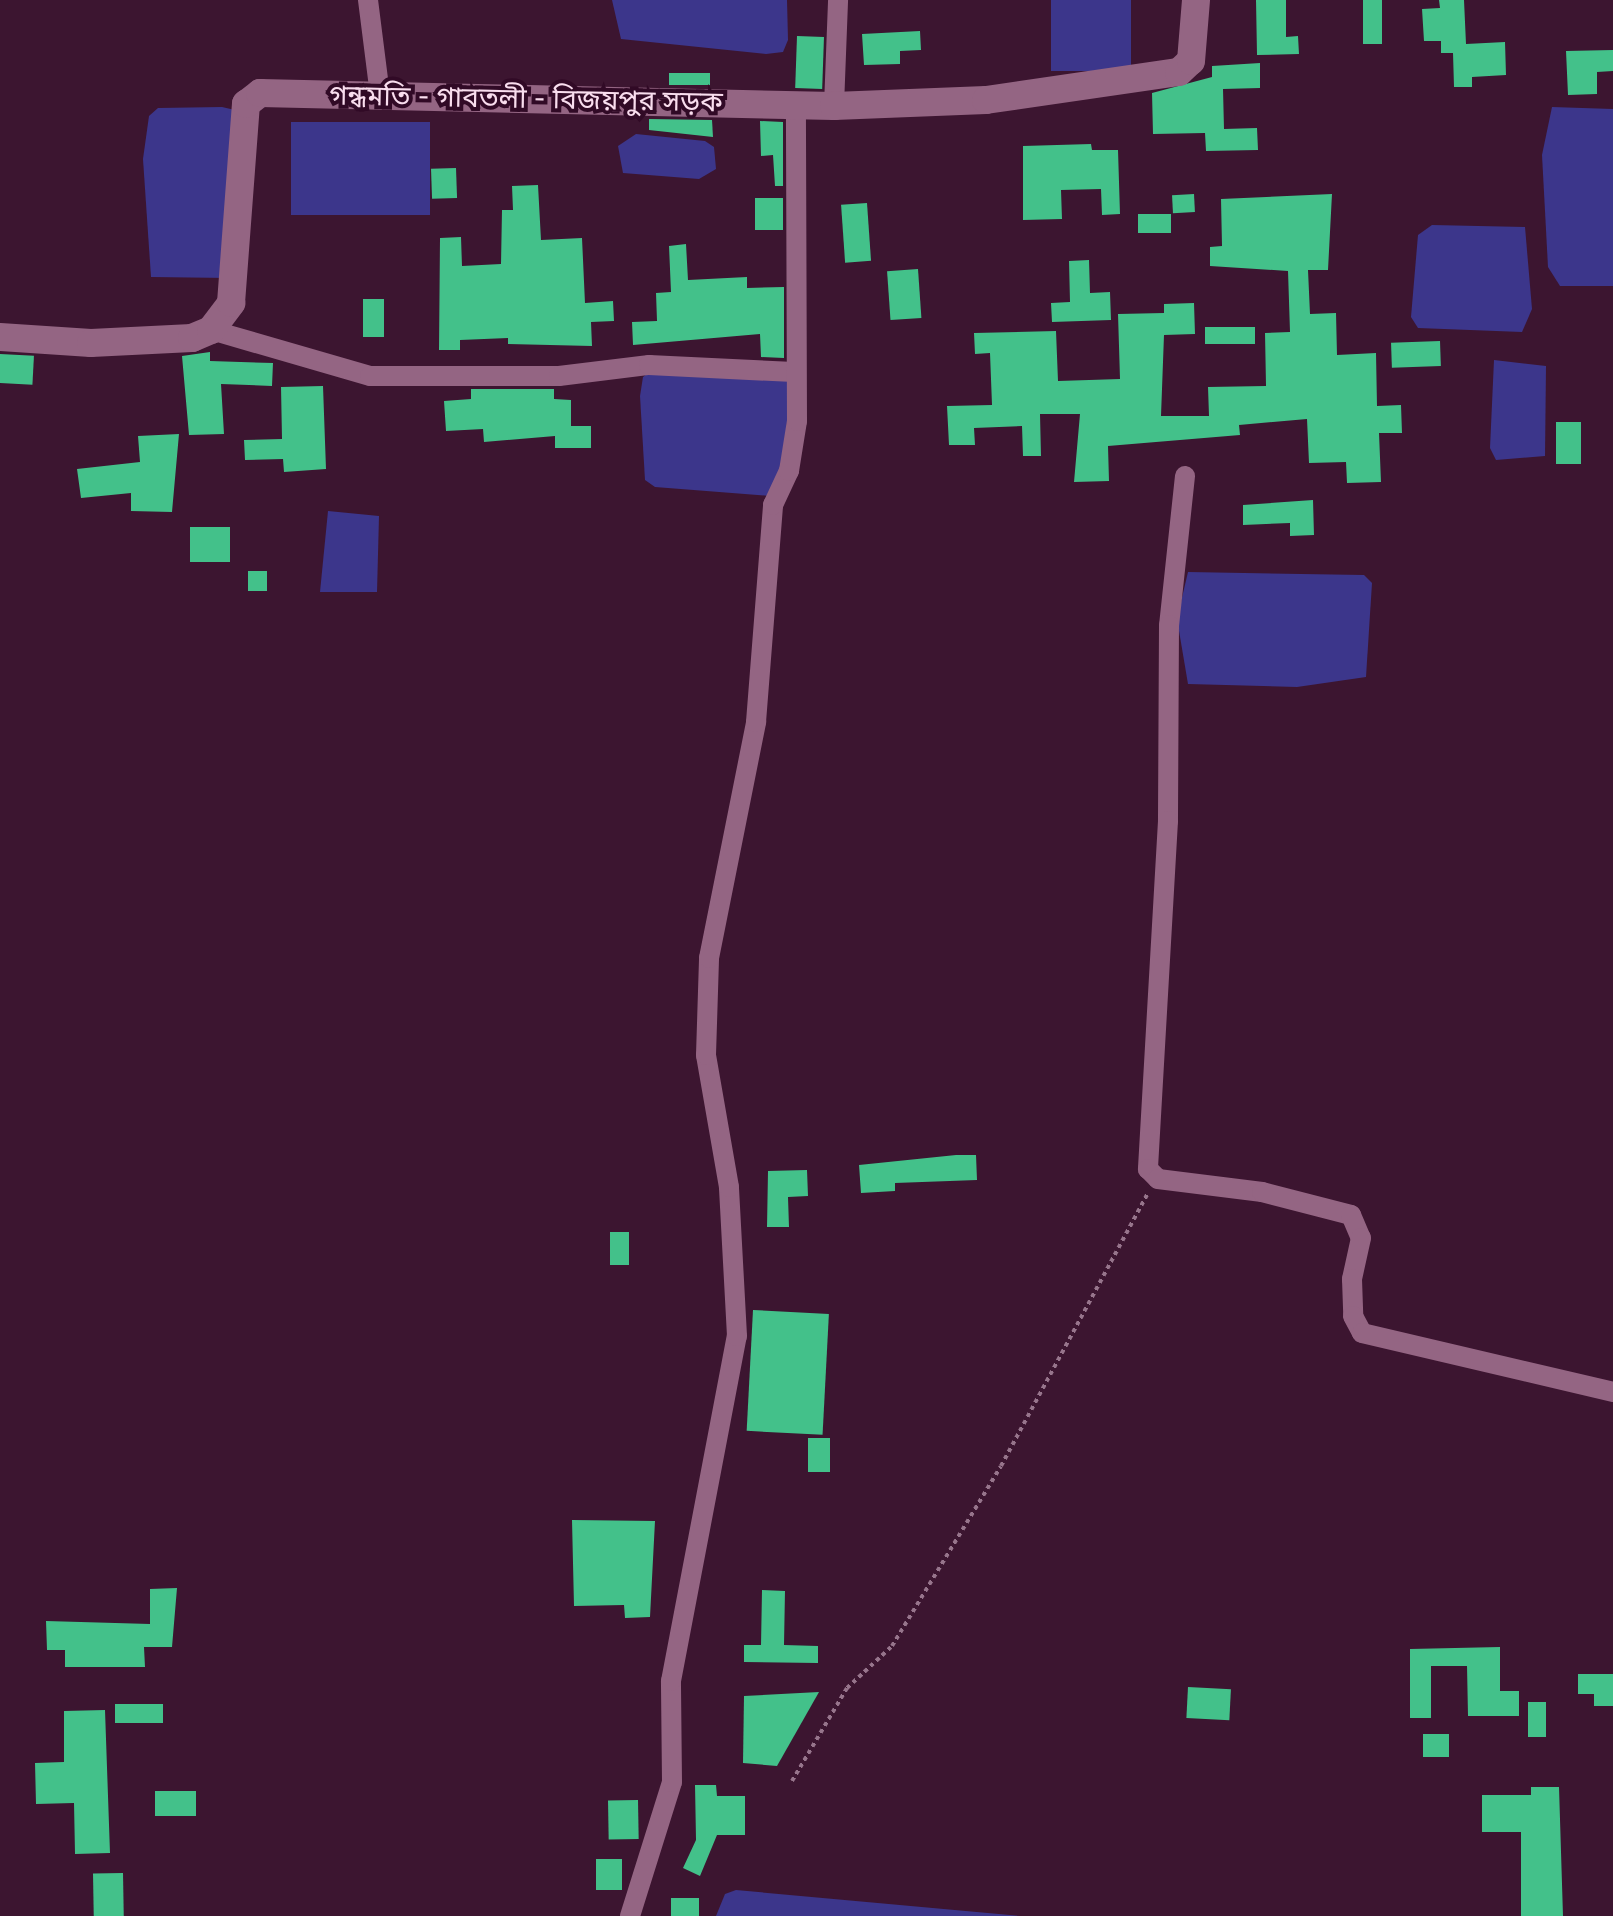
<!DOCTYPE html>
<meta charset="utf-8">
<style>
body{margin:0}
#map{position:relative;width:1613px;height:1916px;overflow:hidden;background:#3c1530;font-family:"Fira Sans","Noto Sans Bengali",sans-serif}
div>[style]{position:absolute}
.water>*{inset:0;background:#3c368b;transform-origin:0 0}
.building>*{inset:0;background:#43c18a;transform-origin:0 0}
.path>*{height:4px;margin-top:-2px;transform-origin:0;background:repeating-linear-gradient(90deg,#97758c 0 4px,transparent 0 8px)}
.street>*{height:20px;margin:-10px;padding:0 10px;transform-origin:10px;border-radius:10px;background:#946583}
.secondary>*{height:28px;margin:-14px;padding:0 14px;transform-origin:14px;border-radius:14px;background:#946583}
span{translate:-50% -50%;white-space:nowrap;text-align:center;line-height:1.15;-webkit-text-stroke:8px #310a26;paint-order:stroke}
.street-label{font-size:28px;color:#f9ddee}
</style>
<div id="map">
<div class="water">
<i style="clip-path:polygon(612px 0,787px 0,788px 40px,783px 52px,766px 54px,621px 39px)"></i>
<i style="left:1051px;top:0;width:80px;height:71px"></i>
<i style="clip-path:polygon(222px 107px,235px 110px,229px 278px,151px 277px,143px 159px,149px 116px,158px 108px)"></i>
<i style="clip-path:polygon(1552px 107px,1613px 109px,1613px 286px,1560px 286px,1548px 267px,1542px 155px)"></i>
<i style="left:291px;top:122px;width:139px;height:93px"></i>
<i style="clip-path:polygon(636px 134px,705px 141px,714px 147px,716px 169px,699px 179px,623px 173px,618px 146px)"></i>
<i style="clip-path:polygon(1432px 225px,1525px 227px,1532px 309px,1522px 332px,1418px 328px,1411px 317px,1418px 235px)"></i>
<i style="clip-path:polygon(1494px 360px,1546px 366px,1545px 456px,1496px 460px,1490px 448px)"></i>
<i style="clip-path:polygon(658px 366px,790px 377px,783px 483px,770px 496px,655px 487px,645px 480px,640px 396px,643px 377px)"></i>
<i style="clip-path:polygon(328px 511px,379px 516px,377px 592px,320px 592px)"></i>
<i style="clip-path:polygon(1188px 572px,1364px 575px,1372px 583px,1366px 677px,1297px 687px,1188px 684px,1177px 619px)"></i>
<i style="clip-path:polygon(736px 1890px,1020px 1916px,716px 1916px,725px 1894px)"></i>
</div>
<div class="building">
<i style="clip-path:polygon(1256px 0,1286px 0,1286px 37px,1298px 36px,1299px 54px,1257px 55px)"></i>
<i style="left:1363px;top:0;width:19px;height:44px"></i>
<i style="clip-path:polygon(1439px 0,1464px 0,1466px 44px,1505px 42px,1506px 75px,1472px 77px,1472px 87px,1454px 87px,1453px 53px,1441px 53px,1441px 41px,1424px 41px,1422px 9px,1440px 8px)"></i>
<i style="clip-path:polygon(920px 31px,921px 50px,900px 51px,900px 64px,864px 65px,862px 34px)"></i>
<i style="left:797px;top:36px;width:27px;height:52px;rotate:2deg"></i>
<i style="clip-path:polygon(1613px 50px,1613px 71px,1597px 72px,1597px 94px,1568px 95px,1566px 51px)"></i>
<i style="clip-path:polygon(1260px 63px,1260px 88px,1223px 89px,1224px 129px,1257px 128px,1258px 150px,1206px 151px,1205px 133px,1153px 134px,1152px 93px,1212px 77px,1212px 66px)"></i>
<i style="left:669px;top:73px;width:41px;height:12px"></i>
<i style="clip-path:polygon(649px 119px,712px 120px,713px 137px,649px 130px)"></i>
<i style="clip-path:polygon(760px 121px,783px 122px,783px 186px,775px 186px,773px 155px,761px 156px)"></i>
<i style="clip-path:polygon(1091px 144px,1092px 150px,1118px 150px,1120px 214px,1102px 215px,1101px 189px,1061px 190px,1062px 219px,1023px 220px,1023px 146px)"></i>
<i style="left:456px;top:168px;width:30px;height:25px;rotate:88deg"></i>
<i style="clip-path:polygon(538px 185px,541px 240px,582px 238px,585px 303px,613px 301px,614px 321px,591px 322px,592px 346px,508px 344px,508px 338px,460px 340px,460px 350px,439px 350px,440px 238px,461px 237px,462px 266px,501px 264px,502px 210px,513px 210px,512px 186px)"></i>
<i style="left:1194px;top:194px;width:18px;height:22px;rotate:87deg"></i>
<i style="clip-path:polygon(1332px 194px,1328px 270px,1308px 270px,1310px 314px,1336px 313px,1337px 355px,1376px 353px,1377px 406px,1401px 405px,1402px 433px,1379px 433px,1381px 482px,1347px 483px,1346px 462px,1309px 463px,1307px 419px,1239px 425px,1240px 435px,1108px 446px,1109px 481px,1074px 482px,1080px 414px,1040px 414px,1041px 456px,1023px 456px,1022px 426px,974px 428px,975px 445px,949px 445px,947px 406px,992px 405px,990px 353px,975px 354px,974px 333px,1056px 331px,1058px 381px,1120px 379px,1118px 314px,1164px 313px,1164px 304px,1194px 303px,1195px 334px,1164px 335px,1161px 416px,1209px 416px,1208px 387px,1266px 386px,1265px 333px,1290px 332px,1288px 271px,1210px 266px,1210px 247px,1222px 246px,1221px 199px)"></i>
<i style="left:783px;top:198px;width:32px;height:28px;rotate:90deg"></i>
<i style="left:867px;top:203px;width:58px;height:26px;rotate:86deg"></i>
<i style="left:1138px;top:214px;width:33px;height:19px"></i>
<i style="clip-path:polygon(686px 244px,688px 280px,747px 277px,747px 288px,784px 287px,784px 358px,761px 357px,760px 334px,633px 345px,632px 322px,657px 321px,656px 293px,671px 292px,669px 246px)"></i>
<i style="clip-path:polygon(1089px 260px,1090px 293px,1110px 292px,1111px 320px,1052px 322px,1051px 303px,1070px 302px,1069px 261px)"></i>
<i style="left:918px;top:269px;width:49px;height:31px;rotate:86deg"></i>
<i style="left:363px;top:299px;width:21px;height:38px"></i>
<i style="left:1255px;top:327px;width:17px;height:50px;rotate:90deg"></i>
<i style="left:1440px;top:341px;width:25px;height:49px;rotate:88deg"></i>
<i style="clip-path:polygon(210px 352px,210px 361px,273px 363px,272px 386px,221px 384px,224px 434px,189px 435px,182px 356px)"></i>
<i style="left:0;top:354px;width:34px;height:29px;rotate:3deg"></i>
<i style="clip-path:polygon(323px 386px,326px 469px,284px 472px,283px 459px,245px 460px,244px 440px,282px 439px,281px 387px)"></i>
<i style="clip-path:polygon(471px 389px,554px 389px,554px 399px,571px 400px,571px 426px,591px 426px,591px 448px,555px 448px,555px 436px,484px 442px,483px 429px,446px 431px,444px 401px,471px 399px)"></i>
<i style="left:1556px;top:422px;width:25px;height:42px"></i>
<i style="clip-path:polygon(179px 434px,172px 512px,131px 511px,131px 493px,81px 498px,77px 469px,140px 462px,138px 436px)"></i>
<i style="clip-path:polygon(1313px 500px,1314px 535px,1290px 536px,1290px 523px,1243px 525px,1243px 505px)"></i>
<i style="left:230px;top:527px;width:35px;height:40px;rotate:90deg"></i>
<i style="left:248px;top:571px;width:19px;height:20px"></i>
<i style="clip-path:polygon(956px 1155px,976px 1155px,977px 1180px,895px 1183px,895px 1191px,861px 1193px,859px 1165px)"></i>
<i style="clip-path:polygon(807px 1170px,808px 1196px,788px 1197px,789px 1227px,767px 1227px,768px 1171px)"></i>
<i style="left:629px;top:1232px;width:33px;height:19px;rotate:90deg"></i>
<i style="left:753px;top:1310px;width:76px;height:121px;rotate:3deg"></i>
<i style="left:808px;top:1438px;width:22px;height:34px"></i>
<i style="clip-path:polygon(572px 1520px,655px 1521px,650px 1617px,625px 1618px,624px 1605px,574px 1606px)"></i>
<i style="clip-path:polygon(177px 1588px,172px 1647px,144px 1647px,145px 1667px,65px 1667px,65px 1650px,47px 1650px,46px 1621px,150px 1624px,150px 1589px)"></i>
<i style="clip-path:polygon(762px 1590px,785px 1591px,784px 1645px,818px 1646px,818px 1663px,744px 1662px,744px 1645px,761px 1645px)"></i>
<i style="clip-path:polygon(1500px 1647px,1500px 1691px,1519px 1691px,1519px 1716px,1468px 1716px,1467px 1666px,1431px 1666px,1431px 1718px,1410px 1718px,1410px 1649px)"></i>
<i style="clip-path:polygon(1578px 1674px,1613px 1674px,1613px 1706px,1594px 1706px,1594px 1694px,1578px 1694px)"></i>
<i style="left:1188px;top:1687px;width:43px;height:31px;rotate:3deg"></i>
<i style="clip-path:polygon(819px 1692px,777px 1766px,743px 1763px,744px 1696px)"></i>
<i style="left:1528px;top:1702px;width:18px;height:35px"></i>
<i style="left:163px;top:1704px;width:19px;height:48px;rotate:90deg"></i>
<i style="clip-path:polygon(105px 1710px,110px 1853px,75px 1854px,74px 1803px,36px 1804px,35px 1763px,64px 1762px,64px 1711px)"></i>
<i style="left:1423px;top:1734px;width:26px;height:23px"></i>
<i style="clip-path:polygon(695px 1785px,716px 1785px,717px 1796px,745px 1796px,745px 1835px,717px 1835px,700px 1876px,683px 1868px,696px 1840px)"></i>
<i style="clip-path:polygon(1531px 1787px,1559px 1787px,1563px 1916px,1521px 1916px,1521px 1832px,1482px 1832px,1482px 1795px,1531px 1795px)"></i>
<i style="left:196px;top:1791px;width:25px;height:41px;rotate:90deg"></i>
<i style="left:638px;top:1800px;width:39px;height:30px;rotate:89deg"></i>
<i style="left:596px;top:1859px;width:26px;height:31px"></i>
<i style="left:123px;top:1873px;width:43px;height:30px;rotate:89deg"></i>
<i style="left:671px;top:1898px;width:28px;height:18px"></i>
</div>
<div class="path">
<i style="left:792px;top:1781px;width:108px;rotate:-59.4deg"></i>
<i style="left:847px;top:1688px;width:62px;rotate:-43deg"></i>
<i style="left:892px;top:1646px;width:210px;rotate:-58.8deg"></i>
<i style="left:1001px;top:1466px;width:308px;rotate:-61.7deg"></i>
</div>
<div class="street">
<i style="left:368px;top:0;width:96px;rotate:82.8deg"></i>
<i style="left:834px;top:106px;width:106px;rotate:-87.8deg"></i>
<i style="left:211px;top:330px;width:166px;rotate:16.1deg"></i>
<i style="left:370px;top:376px;width:189px"></i>
<i style="left:559px;top:376px;width:91px;rotate:-7deg"></i>
<i style="left:649px;top:365px;width:145px;rotate:2.8deg"></i>
<i style="left:1185px;top:476px;width:150px;rotate:96.1deg"></i>
<i style="left:1169px;top:625px;width:196px;rotate:90.3deg"></i>
<i style="left:1168px;top:821px;width:349px;rotate:93.3deg"></i>
<i style="left:1148px;top:1169px;width:14px;rotate:45deg"></i>
<i style="left:1158px;top:1179px;width:105px;rotate:7.1deg"></i>
<i style="left:1262px;top:1192px;width:92px;rotate:14.5deg"></i>
<i style="left:1351px;top:1215px;width:25px;rotate:67deg"></i>
<i style="left:1361px;top:1238px;width:42px;rotate:102.4deg"></i>
<i style="left:1352px;top:1279px;width:37px;rotate:88deg"></i>
<i style="left:1353px;top:1316px;width:19px;rotate:62deg"></i>
<i style="left:1362px;top:1333px;width:258px;rotate:13.2deg"></i>
<i style="left:630px;top:1916px;width:140px;rotate:-72.6deg"></i>
<i style="left:672px;top:1782px;width:101px;rotate:-90.6deg"></i>
<i style="left:671px;top:1681px;width:351px;rotate:-79.2deg"></i>
<i style="left:737px;top:1336px;width:149px;rotate:-93.1deg"></i>
<i style="left:729px;top:1187px;width:134px;rotate:-99.9deg"></i>
<i style="left:706px;top:1055px;width:97px;rotate:-88.2deg"></i>
<i style="left:709px;top:958px;width:241px;rotate:-78.7deg"></i>
<i style="left:756px;top:722px;width:218px;rotate:-85.5deg"></i>
<i style="left:773px;top:505px;width:38px;rotate:-65deg"></i>
<i style="left:789px;top:471px;width:51px;rotate:-80.9deg"></i>
<i style="left:797px;top:421px;width:317px;rotate:-90.2deg"></i>
</div>
<div class="secondary">
<i style="left:0;top:337px;width:91px;rotate:3.8deg"></i>
<i style="left:91px;top:343px;width:101px;rotate:-2.8deg"></i>
<i style="left:192px;top:338px;width:21px;rotate:-23deg"></i>
<i style="left:211px;top:330px;width:34px;rotate:-53deg"></i>
<i style="left:231px;top:303px;width:200px;rotate:-85.7deg"></i>
<i style="left:246px;top:104px;width:18px;rotate:-38deg"></i>
<i style="left:260px;top:93px;width:574px;rotate:1.3deg"></i>
<i style="left:834px;top:106px;width:152px;rotate:-2.3deg"></i>
<i style="left:986px;top:100px;width:195px;rotate:-8.3deg"></i>
<i style="left:1179px;top:72px;width:16px;rotate:-43deg"></i>
<i style="left:1191px;top:61px;width:61px;rotate:-85.3deg"></i>
</div>
<div class="street-label">
<span style="left:526px;top:99px;rotate:1deg">গন্ধমতি - গাবতলী - বিজয়পুর সড়ক</span>
</div>
</div>
